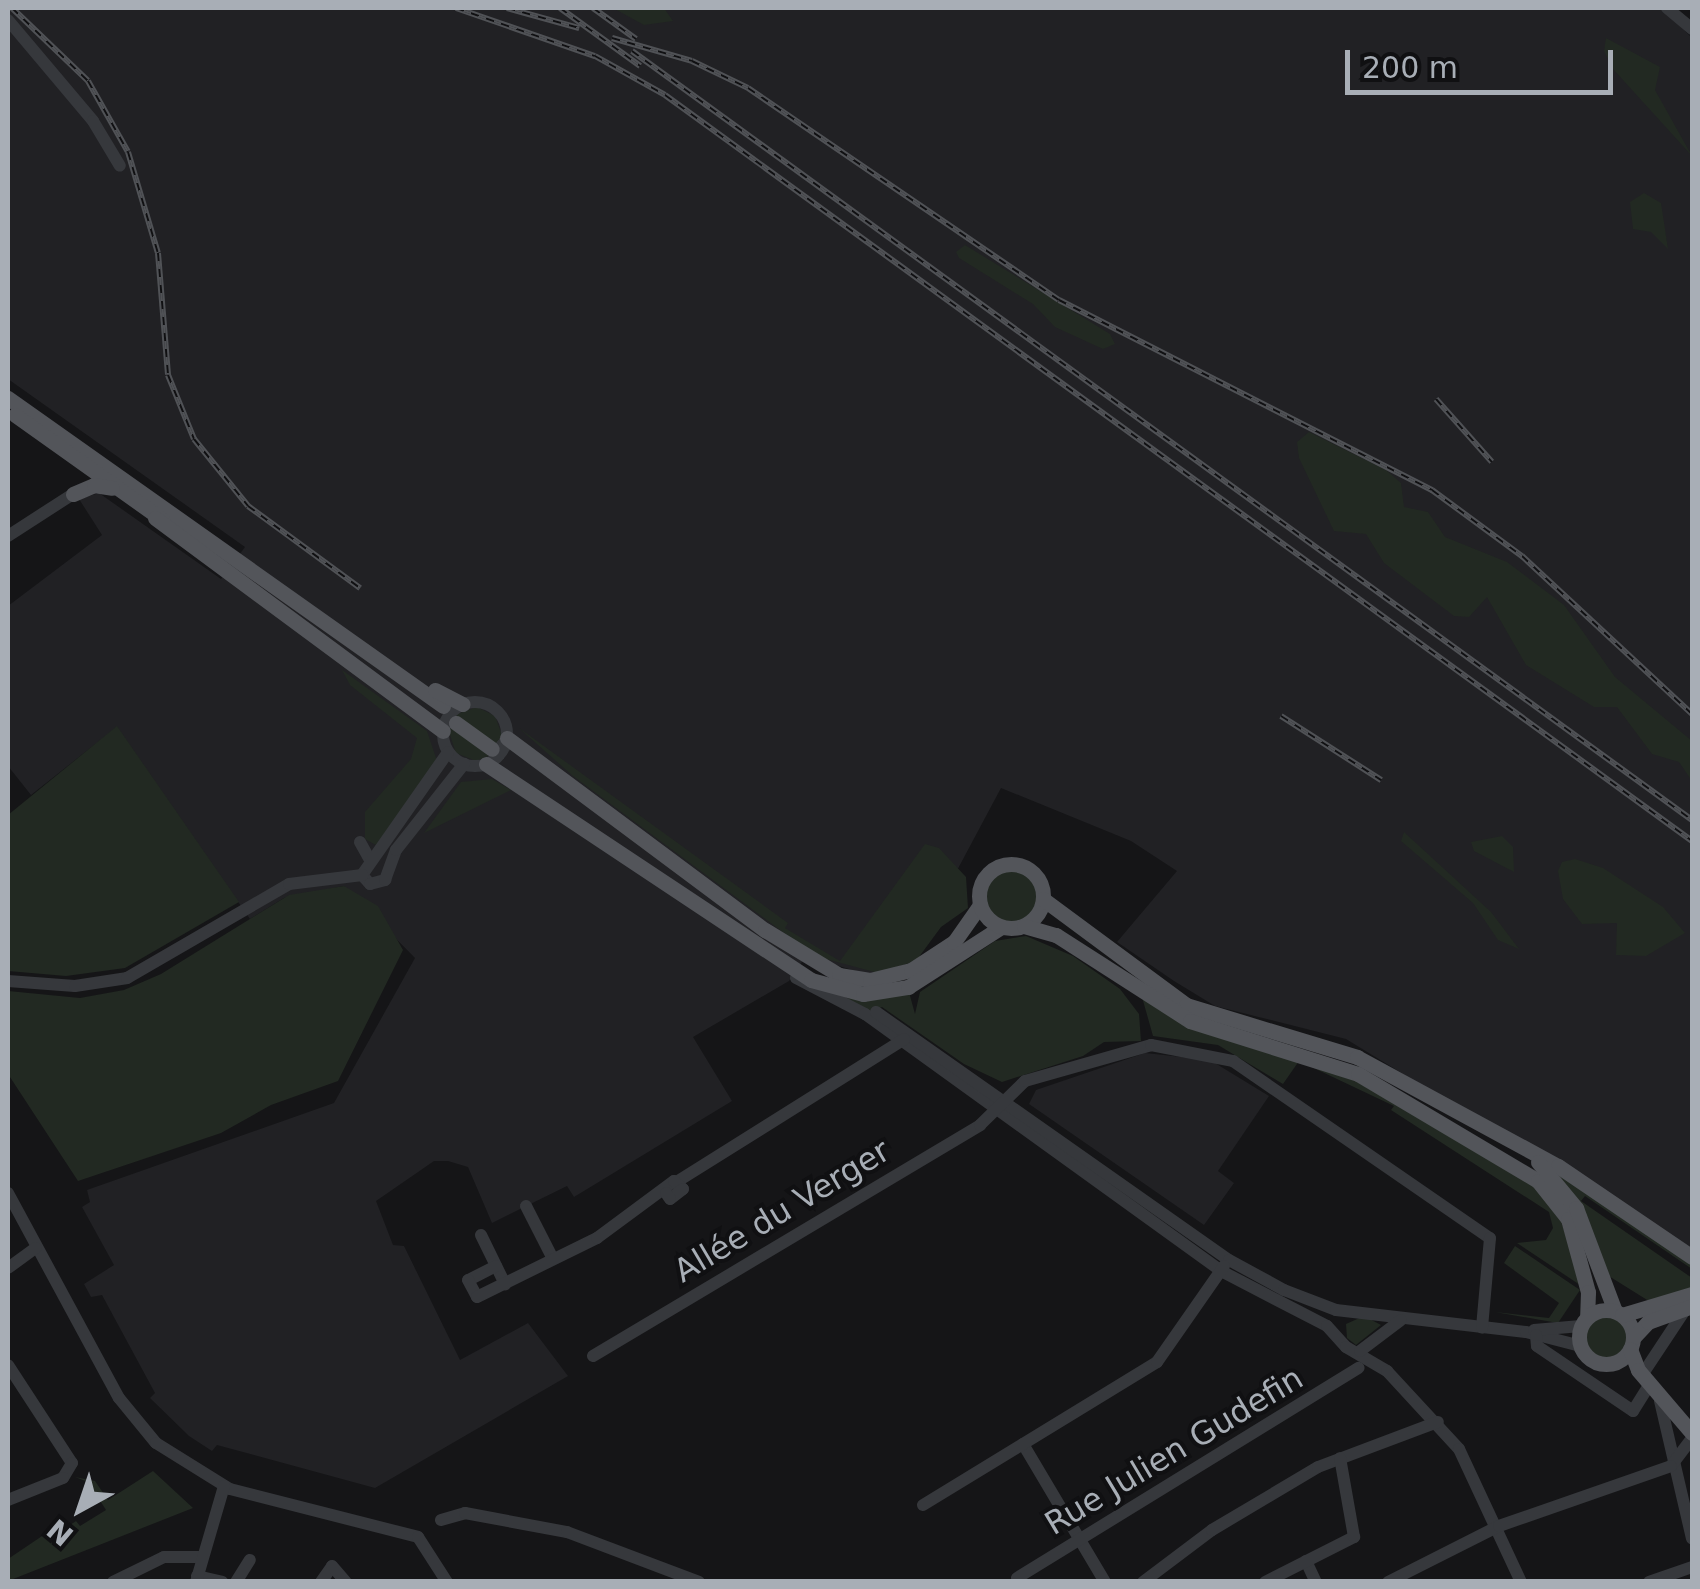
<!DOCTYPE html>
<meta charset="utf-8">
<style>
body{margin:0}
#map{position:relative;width:1700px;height:1589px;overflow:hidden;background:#151517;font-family:"DejaVu Sans",sans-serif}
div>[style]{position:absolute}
.built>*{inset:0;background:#212124}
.green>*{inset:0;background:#222922}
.round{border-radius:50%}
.major-tunnel>*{height:15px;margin-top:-7.5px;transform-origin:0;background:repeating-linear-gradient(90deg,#323437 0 15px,transparent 0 23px)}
.minor>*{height:12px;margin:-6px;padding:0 6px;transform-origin:6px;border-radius:6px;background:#36383c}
.minor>.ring{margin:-6px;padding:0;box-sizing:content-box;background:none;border:12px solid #36383c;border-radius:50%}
.major>*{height:15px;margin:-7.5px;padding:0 7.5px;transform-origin:7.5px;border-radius:7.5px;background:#53555a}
.major>.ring{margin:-7.5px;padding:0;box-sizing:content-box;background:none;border:15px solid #53555a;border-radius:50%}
.rail>*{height:6px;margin-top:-3px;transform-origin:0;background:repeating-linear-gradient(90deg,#101012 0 8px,#505256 0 16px);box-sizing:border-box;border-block:2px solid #505256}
span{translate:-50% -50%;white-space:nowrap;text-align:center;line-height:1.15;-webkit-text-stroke:8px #101012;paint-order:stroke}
.street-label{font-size:32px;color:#a8aeb6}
.frame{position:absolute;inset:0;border:10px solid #a8aeb6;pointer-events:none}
.north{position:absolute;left:30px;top:1459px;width:100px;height:100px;-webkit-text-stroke:8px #101012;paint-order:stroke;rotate:220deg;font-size:28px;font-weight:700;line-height:40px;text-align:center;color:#a8aeb6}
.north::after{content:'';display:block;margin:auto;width:35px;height:45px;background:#a8aeb6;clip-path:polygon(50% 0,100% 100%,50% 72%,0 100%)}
.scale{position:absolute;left:1345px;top:50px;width:268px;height:45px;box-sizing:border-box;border:5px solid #a8aeb6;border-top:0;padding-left:12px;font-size:30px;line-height:35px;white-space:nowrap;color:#a8aeb6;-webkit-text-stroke:8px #101012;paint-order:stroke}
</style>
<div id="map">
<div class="built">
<i style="clip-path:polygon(8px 8px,1662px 8px,1692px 38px,1692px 1251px,1346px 1039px,1215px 1006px,1174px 981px,1117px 942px,1177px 871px,1131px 841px,1001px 788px,922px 936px,872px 976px,806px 956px,789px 981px,693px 1037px,732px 1101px,574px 1197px,567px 1186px,492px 1223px,468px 1167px,448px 1161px,434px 1161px,376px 1201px,393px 1245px,404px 1246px,460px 1360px,528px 1323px,568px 1376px,375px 1488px,217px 1445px,212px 1451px,189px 1436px,150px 1398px,155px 1393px,102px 1295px,91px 1297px,84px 1284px,114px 1265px,82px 1207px,90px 1202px,87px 1190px,334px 1103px,415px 958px,344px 886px,284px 898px,250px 919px,117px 727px,31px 795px,8px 766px,8px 606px,102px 535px,79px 499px,99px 493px,221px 579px,245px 547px,8px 379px)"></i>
<i style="clip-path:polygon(1145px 1053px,1210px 1060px,1269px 1096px,1218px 1171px,1234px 1183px,1204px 1225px,1029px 1104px,1036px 1090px)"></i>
</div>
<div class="green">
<i style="clip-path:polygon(613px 8px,664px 8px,673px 21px,644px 25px)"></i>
<i style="clip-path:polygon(1606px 38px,1660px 67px,1655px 90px,1692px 156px,1613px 69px,1604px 51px)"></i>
<i style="clip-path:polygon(1644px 193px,1661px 203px,1668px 249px,1651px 232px,1633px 229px,1630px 202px)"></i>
<i style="clip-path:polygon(965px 245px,1110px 334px,1115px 344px,1103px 349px,1055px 327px,1033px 304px,959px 258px,956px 252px)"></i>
<i style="clip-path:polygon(1309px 432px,1386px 470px,1401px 483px,1404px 507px,1428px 512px,1445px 537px,1507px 562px,1564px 605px,1615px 677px,1692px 741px,1692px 781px,1679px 762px,1652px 754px,1617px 707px,1594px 707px,1526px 665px,1487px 597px,1469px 617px,1454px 616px,1384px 563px,1366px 534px,1334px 531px,1299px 458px,1297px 442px)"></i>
<i style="clip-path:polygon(342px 670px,427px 731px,437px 761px,376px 845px,365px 839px,365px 812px,411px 759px,417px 738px,350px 685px)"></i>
<i style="clip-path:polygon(477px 707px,495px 716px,502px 735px,493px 754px,476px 761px,456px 753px,449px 732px,457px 714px)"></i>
<i style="clip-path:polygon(117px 726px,239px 902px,125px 968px,66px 976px,8px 971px,8px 815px)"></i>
<i style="clip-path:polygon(519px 728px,788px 923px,785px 928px,840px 961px,925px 844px,939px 848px,966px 877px,968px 908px,941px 927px,916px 961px,878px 973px,815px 956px,573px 776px)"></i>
<i style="clip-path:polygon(492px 779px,511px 790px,424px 833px,461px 782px)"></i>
<i style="clip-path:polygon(1404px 832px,1491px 912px,1519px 949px,1498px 940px,1473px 903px,1401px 841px)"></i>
<i style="clip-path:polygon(1502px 836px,1513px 847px,1514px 872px,1474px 851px,1471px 842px)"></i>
<i style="clip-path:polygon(1575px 859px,1603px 868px,1663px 907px,1685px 933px,1646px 956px,1616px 955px,1617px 923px,1582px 924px,1563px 899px,1558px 871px,1562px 862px)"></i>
<i class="round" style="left:985px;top:870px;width:52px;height:52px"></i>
<i style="clip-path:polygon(344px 886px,378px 906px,403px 950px,338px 1081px,271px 1105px,221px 1133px,78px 1181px,8px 1074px,8px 991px,80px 998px,124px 990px,161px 974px,289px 895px)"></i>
<i style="clip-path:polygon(1026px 936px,1073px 956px,1120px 989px,1139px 1014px,1141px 1041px,1104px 1042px,1083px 1056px,1002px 1082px,964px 1064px,882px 1007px,869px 1013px,815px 984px,909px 992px,915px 1014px,920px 992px,995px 941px)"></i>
<i style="clip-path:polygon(1142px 997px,1321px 1062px,1529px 1178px,1555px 1203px,1583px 1287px,1517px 1243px,1546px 1240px,1553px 1228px,1549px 1212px,1391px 1110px,1394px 1106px,1299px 1061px,1283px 1084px,1218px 1045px,1153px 1036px)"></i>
<i style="clip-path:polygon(1553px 1166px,1692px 1260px,1692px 1269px,1585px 1196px,1581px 1201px,1692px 1278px,1692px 1290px,1652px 1303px,1604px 1273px)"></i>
<i style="clip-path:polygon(1515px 1246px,1580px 1290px,1558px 1323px,1495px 1312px,1549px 1318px,1559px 1303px,1504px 1263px)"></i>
<i style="clip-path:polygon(1364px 1316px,1381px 1325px,1356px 1345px,1347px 1338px,1346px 1324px)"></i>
<i class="round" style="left:1585px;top:1316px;width:42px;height:42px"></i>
<i style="clip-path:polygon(153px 1471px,193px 1508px,8px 1581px,8px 1559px,57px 1526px,61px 1531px,76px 1521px,80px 1526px,106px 1510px,88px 1482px,75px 1477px,95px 1481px,108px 1500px)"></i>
</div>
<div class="major-tunnel">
<i style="left:495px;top:744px;width:19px;rotate:35deg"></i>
</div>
<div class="minor">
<i style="left:1667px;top:8px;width:33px;rotate:40deg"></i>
<i style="left:8px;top:20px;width:132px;rotate:49.9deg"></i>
<i style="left:93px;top:121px;width:52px;rotate:59deg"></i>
<i style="left:8px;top:536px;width:77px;rotate:-32.9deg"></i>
<i class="ring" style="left:443px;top:702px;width:52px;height:52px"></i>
<i style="left:360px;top:842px;width:21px;rotate:61deg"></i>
<i style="left:362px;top:875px;width:12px;rotate:48deg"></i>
<i style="left:370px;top:884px;width:16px;rotate:-15deg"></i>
<i style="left:385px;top:880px;width:32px;rotate:-70deg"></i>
<i style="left:396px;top:850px;width:110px;rotate:-51.7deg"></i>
<i style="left:362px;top:875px;width:150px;rotate:-55deg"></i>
<i style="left:796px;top:978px;width:78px;rotate:27.6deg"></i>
<i style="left:865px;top:1014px;width:439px;rotate:35.8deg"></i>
<i style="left:1221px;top:1271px;width:119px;rotate:27.4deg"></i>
<i style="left:1327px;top:1326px;width:28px;rotate:48deg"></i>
<i style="left:1346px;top:1347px;width:48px;rotate:30.3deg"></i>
<i style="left:1387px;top:1371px;width:106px;rotate:47.3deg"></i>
<i style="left:1459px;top:1449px;width:147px;rotate:65deg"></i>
<i style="left:8px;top:981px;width:67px;rotate:4.3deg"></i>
<i style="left:75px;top:986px;width:53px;rotate:-8.7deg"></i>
<i style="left:127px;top:978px;width:187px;rotate:-30.1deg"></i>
<i style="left:289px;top:884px;width:74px;rotate:-7deg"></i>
<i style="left:876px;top:1012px;width:431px;rotate:35.1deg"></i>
<i style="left:1229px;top:1260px;width:63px;rotate:28.6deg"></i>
<i style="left:1284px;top:1290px;width:56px;rotate:21deg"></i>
<i style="left:1336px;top:1310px;width:191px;rotate:6.6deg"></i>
<i style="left:1526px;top:1332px;width:57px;rotate:14.3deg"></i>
<i style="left:678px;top:1181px;width:267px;rotate:-32.1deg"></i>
<i style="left:8px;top:1193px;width:233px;rotate:61.6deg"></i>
<i style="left:119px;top:1398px;width:58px;rotate:50.6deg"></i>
<i style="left:156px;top:1443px;width:87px;rotate:31.9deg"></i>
<i style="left:230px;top:1489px;width:194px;rotate:14.3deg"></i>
<i style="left:418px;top:1537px;width:54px;rotate:57.2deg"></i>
<i style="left:526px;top:1206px;width:59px;rotate:63deg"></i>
<i style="left:481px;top:1235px;width:55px;rotate:63.9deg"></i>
<i style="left:496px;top:1266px;width:31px;rotate:153deg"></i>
<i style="left:468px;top:1280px;width:19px;rotate:62deg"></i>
<i style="left:477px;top:1297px;width:134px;rotate:-26.2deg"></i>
<i style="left:597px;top:1238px;width:96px;rotate:-36.5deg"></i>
<i style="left:674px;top:1181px;width:12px;rotate:42deg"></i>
<i style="left:683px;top:1189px;width:16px;rotate:142deg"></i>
<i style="left:670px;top:1199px;width:7px;rotate:-124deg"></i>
<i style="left:8px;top:1268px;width:34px;rotate:-36deg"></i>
<i style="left:1534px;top:1330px;width:47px;rotate:-4.9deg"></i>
<i style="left:1536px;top:1335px;width:11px;rotate:85deg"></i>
<i style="left:1537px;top:1346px;width:116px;rotate:34.1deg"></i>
<i style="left:1633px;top:1411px;width:26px;rotate:-58deg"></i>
<i style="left:1360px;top:1351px;width:51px;rotate:-37.1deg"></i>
<i style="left:593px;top:1356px;width:451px;rotate:-30.8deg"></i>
<i style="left:980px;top:1125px;width:63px;rotate:-44.4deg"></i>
<i style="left:1025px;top:1081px;width:131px;rotate:-15.9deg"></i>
<i style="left:1151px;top:1045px;width:84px;rotate:11deg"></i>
<i style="left:1233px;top:1061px;width:312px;rotate:34.6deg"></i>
<i style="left:1490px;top:1238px;width:90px;rotate:95.1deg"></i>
<i style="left:8px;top:1365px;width:117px;rotate:56.9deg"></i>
<i style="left:72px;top:1463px;width:17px;rotate:121deg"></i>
<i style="left:63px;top:1478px;width:59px;rotate:158.2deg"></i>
<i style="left:1642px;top:1375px;width:82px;rotate:-56.5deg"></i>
<i style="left:1660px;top:1401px;width:141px;rotate:76.9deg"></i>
<i style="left:1023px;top:1444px;width:161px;rotate:59.3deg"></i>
<i style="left:1671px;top:1466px;width:35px;rotate:-53deg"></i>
<i style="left:923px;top:1505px;width:274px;rotate:-31.4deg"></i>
<i style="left:1157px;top:1362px;width:117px;rotate:-55.1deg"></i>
<i style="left:441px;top:1520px;width:25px;rotate:-16deg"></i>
<i style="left:465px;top:1513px;width:104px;rotate:10.6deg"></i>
<i style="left:567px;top:1532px;width:141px;rotate:20.7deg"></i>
<i style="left:1306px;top:1561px;width:23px;rotate:65deg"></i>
<i style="left:197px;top:1576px;width:26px;rotate:13deg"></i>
<i style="left:1017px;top:1578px;width:401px;rotate:-31.6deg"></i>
<i style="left:113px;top:1582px;width:57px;rotate:-26.1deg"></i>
<i style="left:164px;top:1557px;width:35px"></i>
<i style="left:196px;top:1582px;width:100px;rotate:-73.7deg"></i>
<i style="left:236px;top:1582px;width:26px;rotate:-58deg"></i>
<i style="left:321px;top:1582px;width:19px;rotate:-55deg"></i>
<i style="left:332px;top:1566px;width:21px;rotate:49deg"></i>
<i style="left:1143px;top:1582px;width:86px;rotate:-37deg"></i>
<i style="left:1212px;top:1530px;width:123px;rotate:-30.7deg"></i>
<i style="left:1318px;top:1467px;width:128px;rotate:-20.6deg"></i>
<i style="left:1265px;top:1582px;width:100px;rotate:-26.8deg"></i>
<i style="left:1354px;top:1537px;width:80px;rotate:-100deg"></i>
<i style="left:1388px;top:1582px;width:124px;rotate:-26.8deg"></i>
<i style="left:1499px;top:1526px;width:182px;rotate:-19.2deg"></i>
<i style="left:1649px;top:1582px;width:46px;rotate:-19.2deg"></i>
</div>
<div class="major">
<i style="left:8px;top:398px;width:533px;rotate:35.3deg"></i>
<i style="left:15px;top:415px;width:181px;rotate:35.4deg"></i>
<i style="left:73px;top:494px;width:23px;rotate:-23deg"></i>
<i style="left:94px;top:485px;width:18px;rotate:9deg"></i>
<i style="left:155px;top:518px;width:358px;rotate:36.5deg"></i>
<i style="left:435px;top:690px;width:31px;rotate:27deg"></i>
<i style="left:456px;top:723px;width:44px;rotate:35.8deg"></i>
<i style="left:507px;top:738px;width:322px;rotate:36.7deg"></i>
<i style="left:765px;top:930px;width:87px;rotate:31.3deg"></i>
<i style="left:839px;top:975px;width:31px;rotate:9deg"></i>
<i style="left:870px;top:980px;width:42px;rotate:-13.7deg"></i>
<i style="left:911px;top:970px;width:51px;rotate:-33.1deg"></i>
<i style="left:954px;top:942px;width:45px;rotate:-54.9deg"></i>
<i style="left:486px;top:764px;width:390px;rotate:33.6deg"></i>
<i style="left:811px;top:980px;width:54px;rotate:15.1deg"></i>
<i style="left:863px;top:994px;width:46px;rotate:-8.8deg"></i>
<i style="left:908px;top:987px;width:111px;rotate:-32.8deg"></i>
<i class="ring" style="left:979px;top:864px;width:49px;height:49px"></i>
<i style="left:1043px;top:899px;width:178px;rotate:36.5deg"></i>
<i style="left:1186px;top:1005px;width:179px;rotate:16.9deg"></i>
<i style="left:1357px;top:1057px;width:229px;rotate:28.5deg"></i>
<i style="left:1558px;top:1166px;width:162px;rotate:34.2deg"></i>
<i style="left:1024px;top:926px;width:33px;rotate:16deg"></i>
<i style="left:1056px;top:935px;width:159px;rotate:32.7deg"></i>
<i style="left:1190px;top:1021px;width:176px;rotate:17.5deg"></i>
<i style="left:1358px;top:1074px;width:209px;rotate:30.7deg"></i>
<i style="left:1538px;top:1181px;width:48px;rotate:51.7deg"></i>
<i style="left:1568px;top:1219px;width:76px;rotate:74.7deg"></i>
<i style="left:1588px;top:1292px;width:25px;rotate:92deg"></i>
<i style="left:1538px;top:1162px;width:60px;rotate:50.4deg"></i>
<i style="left:1576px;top:1208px;width:110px;rotate:69.3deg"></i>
<i class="ring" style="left:1579px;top:1310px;width:39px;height:39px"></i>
<i style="left:1622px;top:1315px;width:73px;rotate:-16.7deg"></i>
<i style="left:1633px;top:1338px;width:22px;rotate:-47deg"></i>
<i style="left:1648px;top:1322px;width:47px;rotate:-20deg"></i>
<i style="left:1630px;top:1349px;width:22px;rotate:69deg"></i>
<i style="left:1638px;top:1370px;width:83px;rotate:49.4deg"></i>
</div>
<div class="rail">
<i style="left:12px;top:8px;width:105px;rotate:43.8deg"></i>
<i style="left:88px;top:81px;width:81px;rotate:60.6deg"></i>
<i style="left:128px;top:152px;width:105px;rotate:73.5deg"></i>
<i style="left:158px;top:253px;width:122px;rotate:85.3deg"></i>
<i style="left:168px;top:375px;width:69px;rotate:67.9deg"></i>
<i style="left:194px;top:439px;width:86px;rotate:51.1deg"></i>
<i style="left:248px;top:506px;width:139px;rotate:36.2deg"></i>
<i style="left:456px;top:8px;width:147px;rotate:19.1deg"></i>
<i style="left:595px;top:56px;width:80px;rotate:29.1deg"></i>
<i style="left:665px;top:95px;width:1269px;rotate:35.99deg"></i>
<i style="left:507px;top:8px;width:75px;rotate:15.5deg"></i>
<i style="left:560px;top:8px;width:99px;rotate:35.9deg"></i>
<i style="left:593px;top:8px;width:53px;rotate:35.8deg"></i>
<i style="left:612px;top:38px;width:83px;rotate:16deg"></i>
<i style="left:692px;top:61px;width:62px;rotate:25.7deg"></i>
<i style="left:748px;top:88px;width:376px;rotate:34.3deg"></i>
<i style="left:1059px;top:300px;width:419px;rotate:27deg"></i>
<i style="left:1432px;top:490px;width:112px;rotate:36.3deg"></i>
<i style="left:1522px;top:556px;width:232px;rotate:42.9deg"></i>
<i style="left:632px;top:51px;width:1310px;rotate:35.96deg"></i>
<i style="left:1436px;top:399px;width:84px;rotate:48.4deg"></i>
<i style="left:1281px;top:716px;width:119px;rotate:32.6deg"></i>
</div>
<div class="street-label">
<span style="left:782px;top:1211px;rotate:-31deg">Allée du Verger</span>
<span style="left:1174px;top:1451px;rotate:-31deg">Rue Julien Gudefin</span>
</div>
<div class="frame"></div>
<div class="north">N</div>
<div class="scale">200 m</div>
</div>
